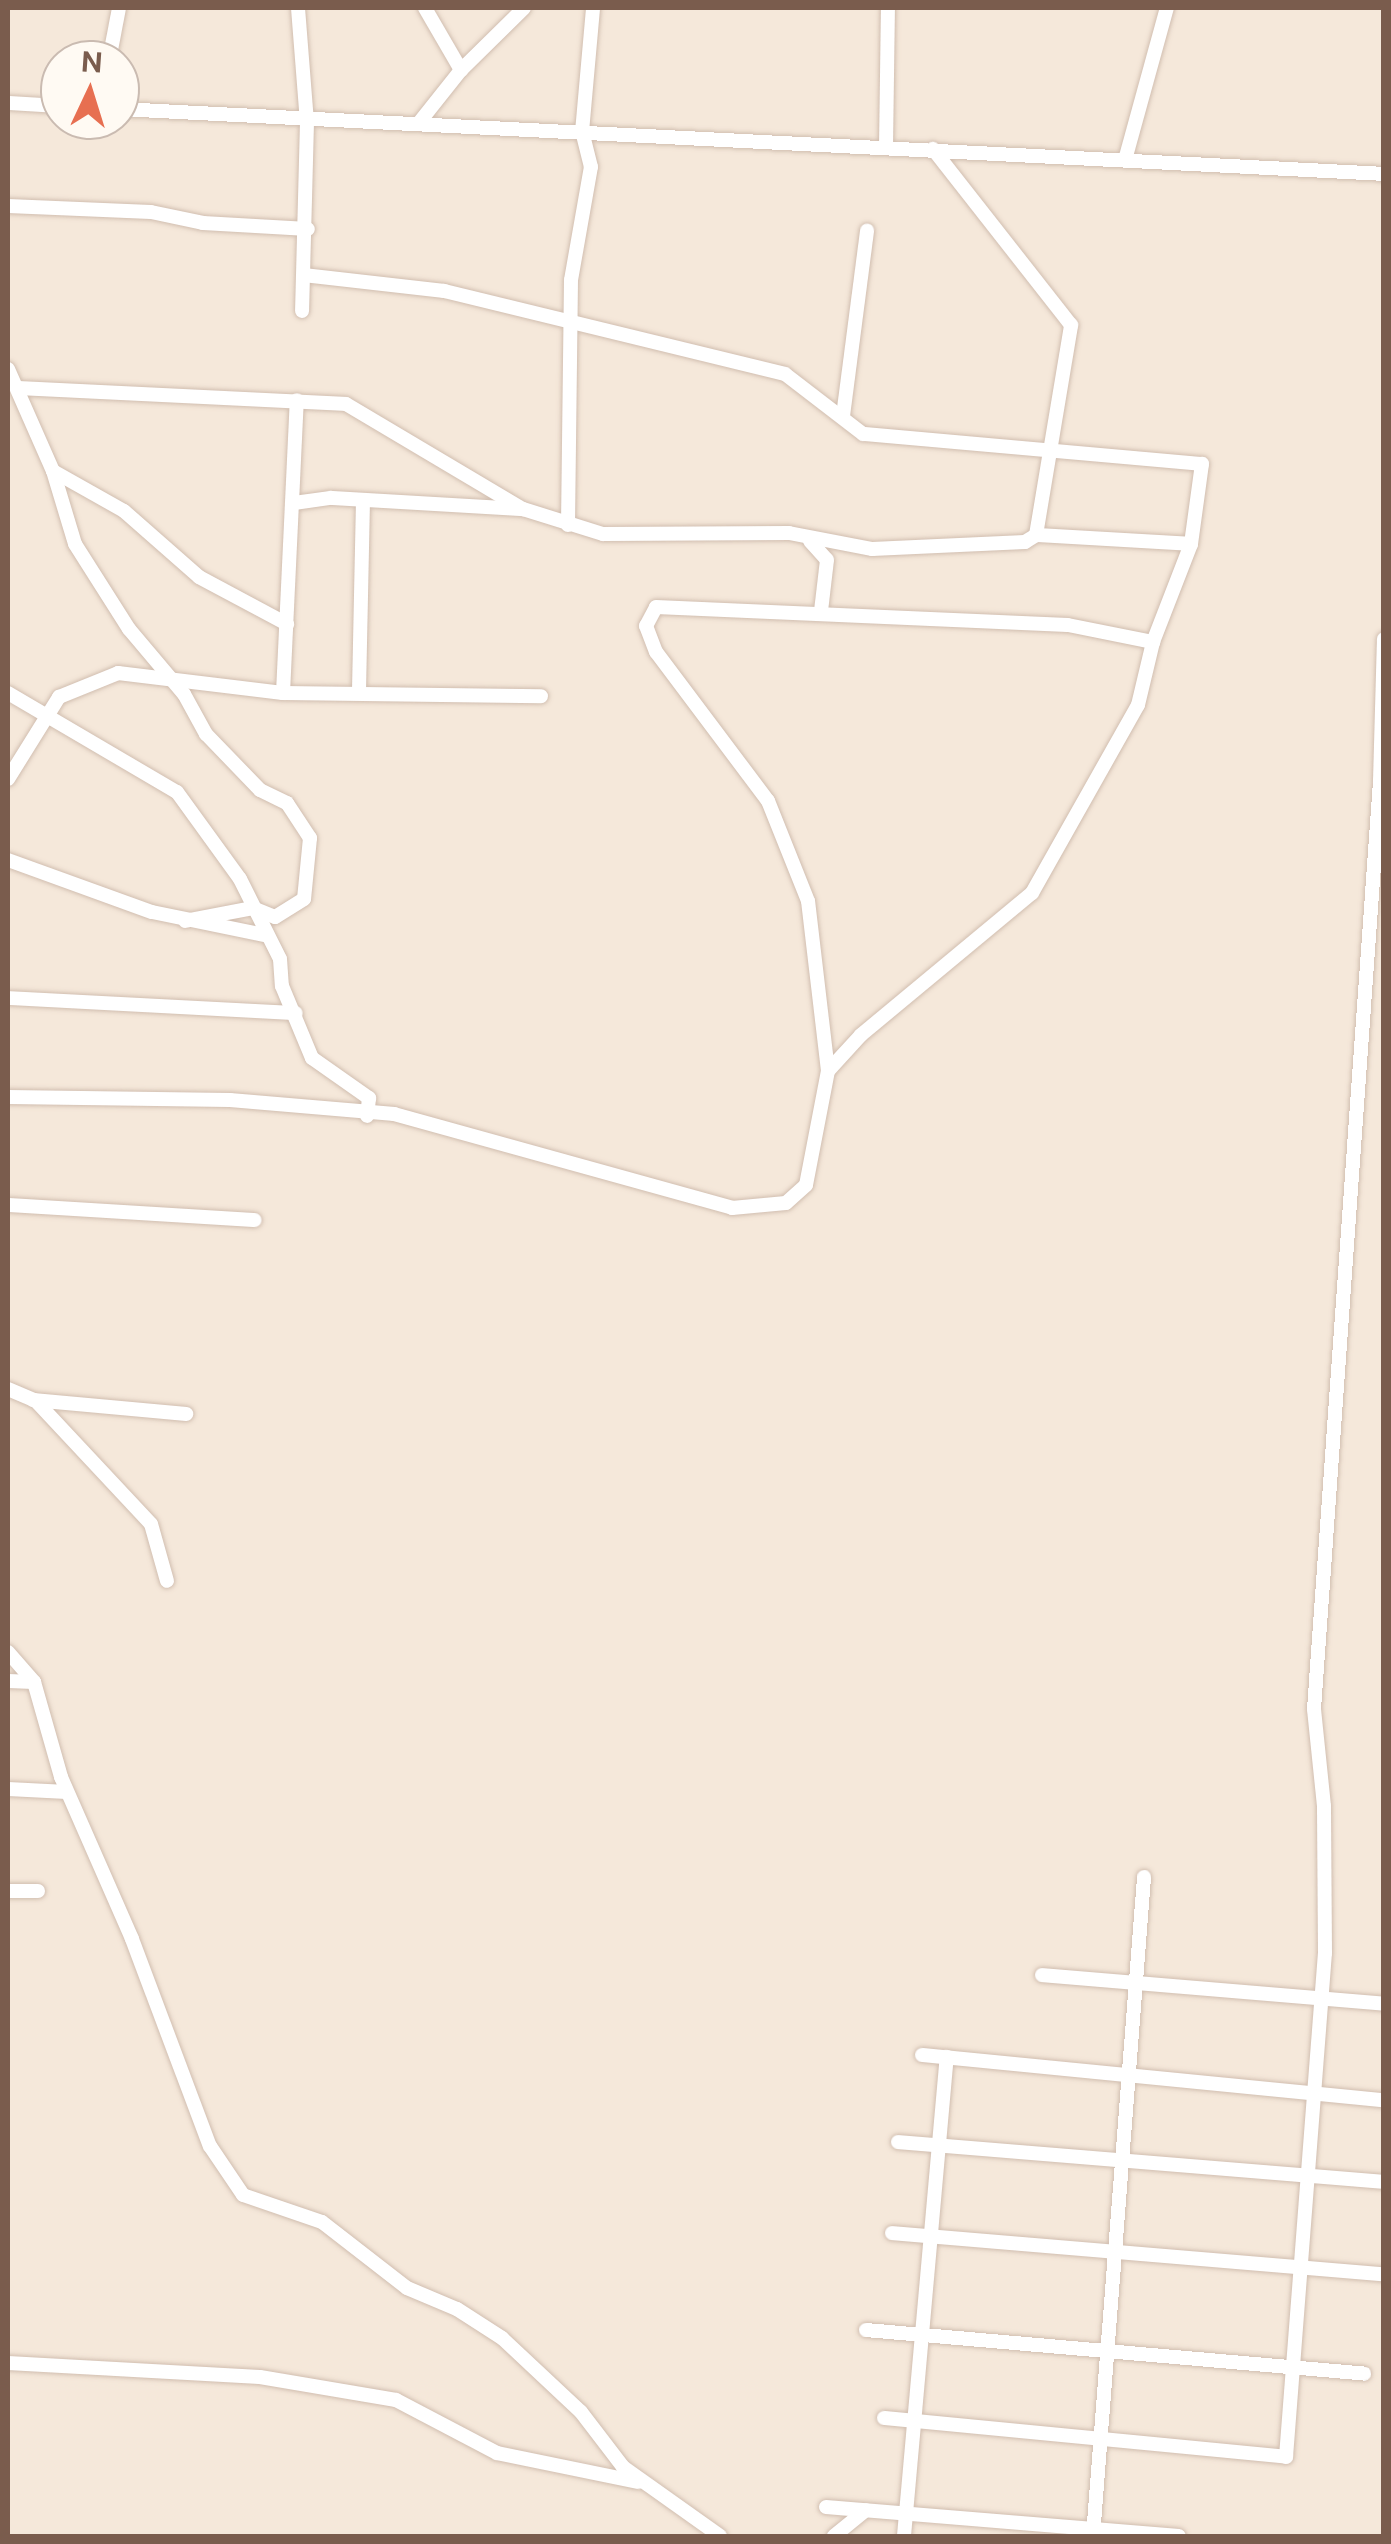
<!DOCTYPE html>
<style>
body{margin:0}
#map{position:relative;width:1391px;height:2544px;overflow:hidden;background:#fdf6ec;font-family:"Public Sans",sans-serif}
div>[style]{position:absolute}
.residential>*{inset:0;background:#f5e8da}
.roads{filter:drop-shadow(0 0 2px #d1beb0) drop-shadow(0 0 2px #d1beb0)}
.minor>*{height:14px;margin:-7px;padding:0 7px;transform-origin:7px;border-radius:7px;background:#fff}
span{translate:-50% -50%;white-space:nowrap;text-align:center;line-height:1.15;-webkit-text-stroke:10px #fffaf3;paint-order:stroke}
.frame{position:absolute;inset:0;border:10px solid #7a5c4d;pointer-events:none}
.north{position:absolute;left:40px;top:40px;width:100px;height:100px;box-sizing:border-box;background:#fffaf3;border:2px solid #cabbb1;border-radius:50%;rotate:4deg;font-size:28px;font-weight:700;line-height:40px;text-align:center;color:#7a5c4d}
.north::after{content:'';display:block;margin:auto;width:35px;height:45px;background:#e76f51;clip-path:polygon(50% 0,100% 100%,50% 72%,0 100%)}
</style>
<div id="map">
<div class="residential">
<i style="clip-path:polygon(evenodd,8px 8px,1383px 8px,1383px 2536px,8px 2536px,8px 8px,60px 60px,120px 60px,120px 120px,60px 120px,60px 60px)"></i>
</div>
<div class="roads">
<div class="minor">
<i style="left:298px;top:8px;width:114px;rotate:85.5deg"></i>
<i style="left:307px;top:122px;width:189px;rotate:91.5deg"></i>
<i style="left:425px;top:8px;width:72px;rotate:59.9deg"></i>
<i style="left:111px;top:50px;width:43px;rotate:-79.2deg"></i>
<i style="left:8px;top:103px;width:52px;rotate:3.3deg"></i>
<i style="left:120px;top:109px;width:1266px;rotate:2.94deg"></i>
<i style="left:418px;top:124px;width:69px;rotate:-51.5deg"></i>
<i style="left:461px;top:70px;width:88px;rotate:-44.5deg"></i>
<i style="left:886px;top:147px;width:139px;rotate:-89.2deg"></i>
<i style="left:1125px;top:160px;width:158px;rotate:-74.6deg"></i>
<i style="left:8px;top:206px;width:143px;rotate:2.4deg"></i>
<i style="left:151px;top:212px;width:53px;rotate:11.9deg"></i>
<i style="left:203px;top:223px;width:105px;rotate:3.3deg"></i>
<i style="left:8px;top:369px;width:111px;rotate:66.2deg"></i>
<i style="left:53px;top:471px;width:81px;rotate:29.4deg"></i>
<i style="left:124px;top:511px;width:100px;rotate:41.3deg"></i>
<i style="left:199px;top:577px;width:100px;rotate:28.1deg"></i>
<i style="left:20px;top:388px;width:326px;rotate:2.8deg"></i>
<i style="left:346px;top:404px;width:206px;rotate:30.7deg"></i>
<i style="left:523px;top:509px;width:84px;rotate:17.4deg"></i>
<i style="left:603px;top:534px;width:186px;rotate:-0.3deg"></i>
<i style="left:789px;top:533px;width:85px;rotate:10.9deg"></i>
<i style="left:872px;top:549px;width:153px;rotate:-2.6deg"></i>
<i style="left:1025px;top:542px;width:13px;rotate:-32deg"></i>
<i style="left:1036px;top:535px;width:213px;rotate:-80.5deg"></i>
<i style="left:1071px;top:325px;width:224px;rotate:-128.1deg"></i>
<i style="left:843px;top:416px;width:187px;rotate:-82.6deg"></i>
<i style="left:53px;top:471px;width:76px;rotate:73.2deg"></i>
<i style="left:75px;top:544px;width:101px;rotate:57.6deg"></i>
<i style="left:129px;top:629px;width:85px;rotate:49.8deg"></i>
<i style="left:184px;top:694px;width:46px;rotate:61.2deg"></i>
<i style="left:206px;top:734px;width:78px;rotate:46deg"></i>
<i style="left:260px;top:790px;width:30px;rotate:26deg"></i>
<i style="left:287px;top:803px;width:42px;rotate:56.7deg"></i>
<i style="left:310px;top:838px;width:61px;rotate:95.6deg"></i>
<i style="left:304px;top:899px;width:34px;rotate:148deg"></i>
<i style="left:275px;top:917px;width:24px;rotate:-158deg"></i>
<i style="left:253px;top:908px;width:69px;rotate:169.2deg"></i>
<i style="left:294px;top:503px;width:37px;rotate:-8deg"></i>
<i style="left:331px;top:498px;width:191px;rotate:3.3deg"></i>
<i style="left:568px;top:525px;width:245px;rotate:-89.3deg"></i>
<i style="left:571px;top:280px;width:115px;rotate:-80deg"></i>
<i style="left:591px;top:167px;width:36px;rotate:-104deg"></i>
<i style="left:582px;top:132px;width:124px;rotate:-84.9deg"></i>
<i style="left:1036px;top:535px;width:155px;rotate:3.3deg"></i>
<i style="left:810px;top:541px;width:25px;rotate:48deg"></i>
<i style="left:827px;top:560px;width:51px;rotate:96.7deg"></i>
<i style="left:359px;top:691px;width:189px;rotate:-88.8deg"></i>
<i style="left:8px;top:693px;width:196px;rotate:30.4deg"></i>
<i style="left:177px;top:792px;width:107px;rotate:54.1deg"></i>
<i style="left:240px;top:879px;width:89px;rotate:63.4deg"></i>
<i style="left:280px;top:959px;width:27px;rotate:86deg"></i>
<i style="left:282px;top:986px;width:78px;rotate:67.4deg"></i>
<i style="left:312px;top:1058px;width:70px;rotate:35.1deg"></i>
<i style="left:369px;top:1098px;width:18px;rotate:96deg"></i>
<i style="left:283px;top:693px;width:293px;rotate:-87.3deg"></i>
<i style="left:8px;top:779px;width:97px;rotate:-58.1deg"></i>
<i style="left:59px;top:697px;width:64px;rotate:-22.1deg"></i>
<i style="left:118px;top:673px;width:166px;rotate:6.9deg"></i>
<i style="left:283px;top:693px;width:258px;rotate:0.7deg"></i>
<i style="left:8px;top:860px;width:153px;rotate:19.9deg"></i>
<i style="left:152px;top:912px;width:114px;rotate:11.6deg"></i>
<i style="left:8px;top:998px;width:288px;rotate:3deg"></i>
<i style="left:828px;top:1071px;width:171px;rotate:-96.7deg"></i>
<i style="left:808px;top:901px;width:108px;rotate:-111.8deg"></i>
<i style="left:768px;top:801px;width:186px;rotate:-126.9deg"></i>
<i style="left:656px;top:652px;width:28px;rotate:-111deg"></i>
<i style="left:646px;top:626px;width:21px;rotate:-62deg"></i>
<i style="left:656px;top:607px;width:412px;rotate:2.5deg"></i>
<i style="left:1068px;top:625px;width:87px;rotate:11.3deg"></i>
<i style="left:8px;top:1097px;width:222px;rotate:0.8deg"></i>
<i style="left:230px;top:1100px;width:165px;rotate:4.9deg"></i>
<i style="left:394px;top:1114px;width:351px;rotate:15.5deg"></i>
<i style="left:732px;top:1208px;width:54px;rotate:-5.3deg"></i>
<i style="left:786px;top:1203px;width:27px;rotate:-42deg"></i>
<i style="left:806px;top:1185px;width:116px;rotate:-79.1deg"></i>
<i style="left:828px;top:1071px;width:49px;rotate:-47.5deg"></i>
<i style="left:861px;top:1035px;width:222px;rotate:-39.7deg"></i>
<i style="left:1032px;top:893px;width:216px;rotate:-60.6deg"></i>
<i style="left:1138px;top:705px;width:65px;rotate:-76.6deg"></i>
<i style="left:1153px;top:642px;width:105px;rotate:-68.8deg"></i>
<i style="left:1191px;top:544px;width:81px;rotate:-82.2deg"></i>
<i style="left:1202px;top:464px;width:340px;rotate:-174.9deg"></i>
<i style="left:863px;top:434px;width:98px;rotate:-142.4deg"></i>
<i style="left:785px;top:374px;width:351px;rotate:-166.3deg"></i>
<i style="left:444px;top:291px;width:141px;rotate:-173.5deg"></i>
<i style="left:8px;top:1205px;width:247px;rotate:3.5deg"></i>
<i style="left:8px;top:1389px;width:30px;rotate:23deg"></i>
<i style="left:36px;top:1401px;width:168px;rotate:46.9deg"></i>
<i style="left:151px;top:1524px;width:59px;rotate:74.3deg"></i>
<i style="left:33px;top:1400px;width:154px;rotate:5.2deg"></i>
<i style="left:8px;top:1652px;width:40px;rotate:49deg"></i>
<i style="left:34px;top:1682px;width:99px;rotate:74.1deg"></i>
<i style="left:61px;top:1777px;width:177px;rotate:66.3deg"></i>
<i style="left:132px;top:1939px;width:221px;rotate:69.4deg"></i>
<i style="left:210px;top:2146px;width:59px;rotate:56deg"></i>
<i style="left:243px;top:2195px;width:83px;rotate:18.9deg"></i>
<i style="left:322px;top:2222px;width:108px;rotate:37.8deg"></i>
<i style="left:407px;top:2288px;width:54px;rotate:22.8deg"></i>
<i style="left:457px;top:2309px;width:54px;rotate:32.8deg"></i>
<i style="left:502px;top:2338px;width:108px;rotate:43.1deg"></i>
<i style="left:581px;top:2412px;width:69px;rotate:52.6deg"></i>
<i style="left:623px;top:2467px;width:119px;rotate:35.4deg"></i>
<i style="left:8px;top:1681px;width:26px;rotate:2deg"></i>
<i style="left:8px;top:1789px;width:59px;rotate:2.9deg"></i>
<i style="left:8px;top:1891px;width:30px"></i>
<i style="left:1042px;top:1975px;width:343px;rotate:4.8deg"></i>
<i style="left:922px;top:2055px;width:464px;rotate:5.6deg"></i>
<i style="left:898px;top:2142px;width:488px;rotate:4.7deg"></i>
<i style="left:892px;top:2233px;width:494px;rotate:4.8deg"></i>
<i style="left:866px;top:2330px;width:500px;rotate:5deg"></i>
<i style="left:8px;top:2363px;width:252px;rotate:3.2deg"></i>
<i style="left:260px;top:2377px;width:138px;rotate:9.6deg"></i>
<i style="left:396px;top:2400px;width:114px;rotate:27.7deg"></i>
<i style="left:497px;top:2453px;width:144px;rotate:11.6deg"></i>
<i style="left:884px;top:2418px;width:404px;rotate:5.5deg"></i>
<i style="left:1286px;top:2457px;width:506px;rotate:-85.58deg"></i>
<i style="left:1325px;top:1953px;width:147px;rotate:-90.4deg"></i>
<i style="left:1324px;top:1806px;width:98px;rotate:-95.9deg"></i>
<i style="left:1314px;top:1709px;width:930px;rotate:-85.93deg"></i>
<i style="left:1380px;top:781px;width:142px;rotate:-88.4deg"></i>
<i style="left:826px;top:2507px;width:354px;rotate:4.7deg"></i>
<i style="left:834px;top:2536px;width:41px;rotate:-39.1deg"></i>
<i style="left:904px;top:2536px;width:481px;rotate:-84.9deg"></i>
<i style="left:1093px;top:2536px;width:661px;rotate:-85.57deg"></i>
</div>
</div>
<div class="frame"></div>
<div class="north">N</div>
</div>
